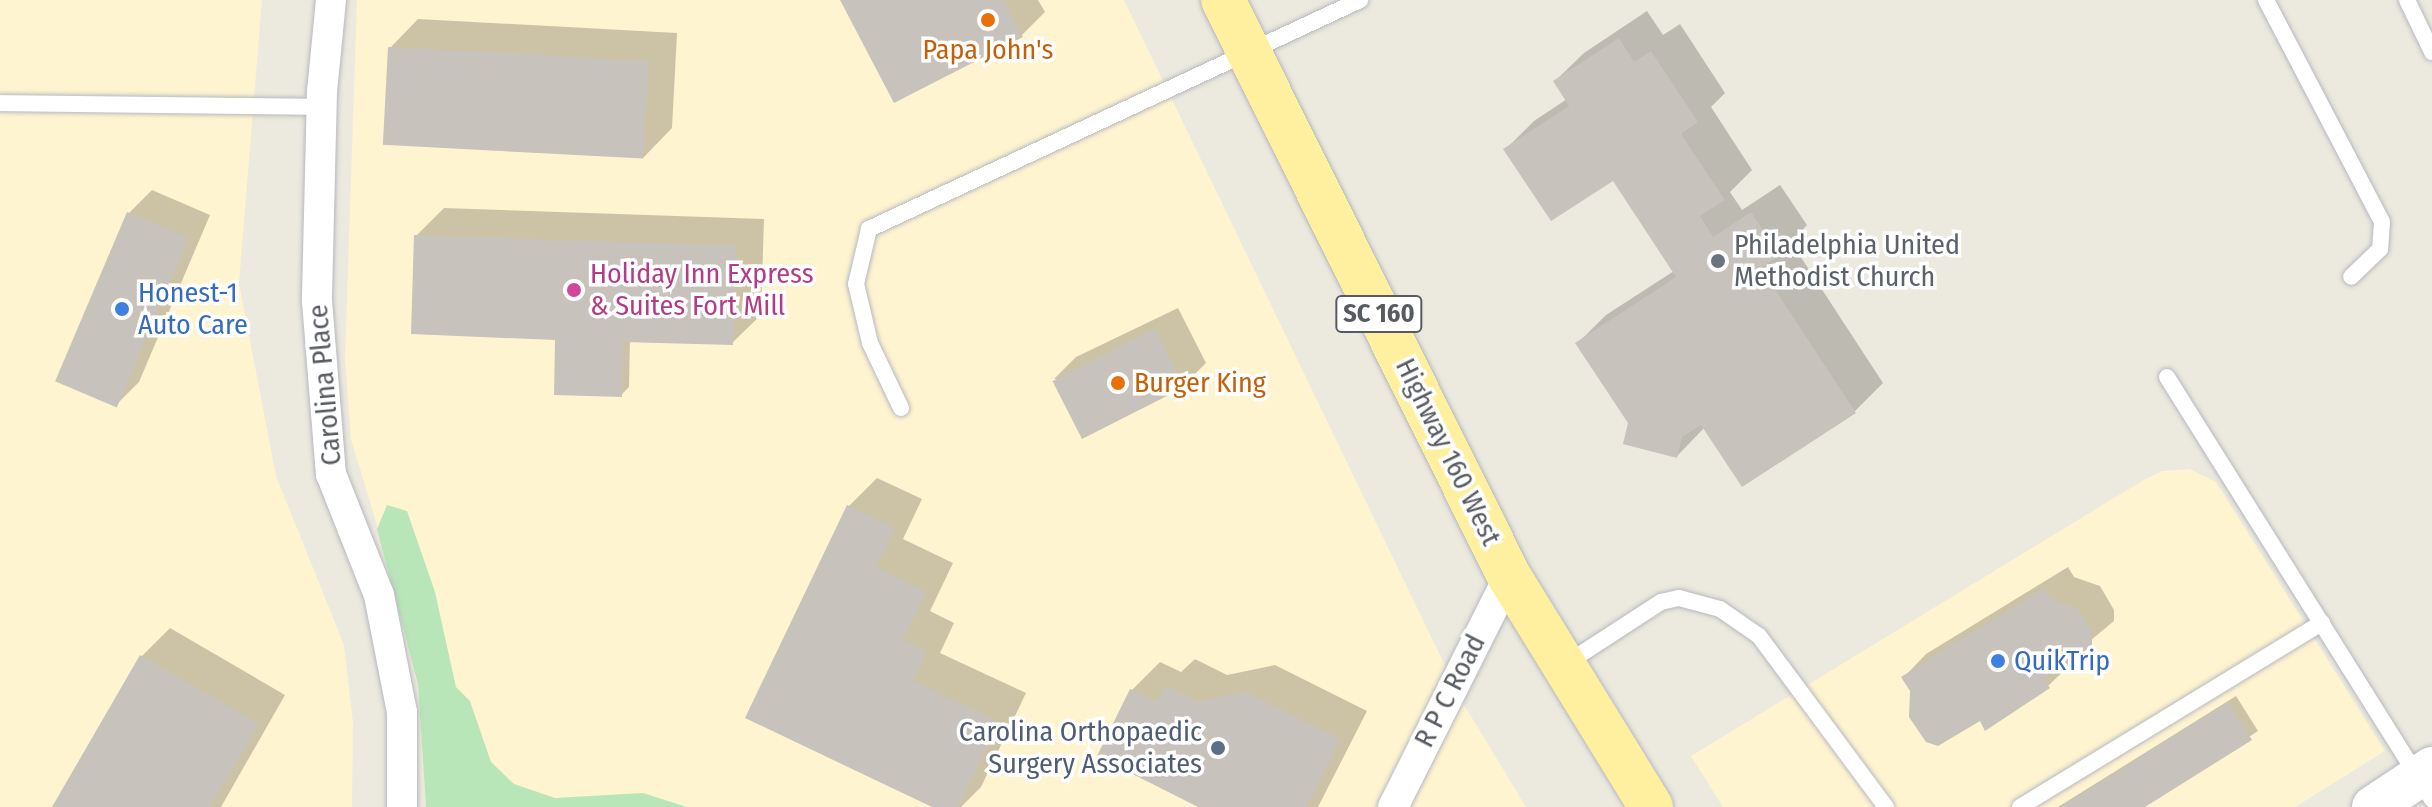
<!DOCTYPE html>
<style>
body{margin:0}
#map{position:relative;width:2432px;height:807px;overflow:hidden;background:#ece9de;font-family:"Fira Sans Condensed",sans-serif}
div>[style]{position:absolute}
.commercial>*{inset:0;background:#fff4d0}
.green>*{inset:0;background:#b8e6b8}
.shadow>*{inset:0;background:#0003}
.building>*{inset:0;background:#c7c2bb;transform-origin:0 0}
.roads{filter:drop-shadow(0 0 2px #b6b9bf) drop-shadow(0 0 2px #b6b9bf)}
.service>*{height:16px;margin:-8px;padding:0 8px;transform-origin:8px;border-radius:8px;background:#fff}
.minor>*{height:30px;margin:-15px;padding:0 15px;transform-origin:15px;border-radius:15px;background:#fff}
.secondary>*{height:42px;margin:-21px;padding:0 21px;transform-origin:21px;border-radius:21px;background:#fff}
.primary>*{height:44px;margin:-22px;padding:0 22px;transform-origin:22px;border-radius:22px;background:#fff0a0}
.dots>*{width:22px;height:22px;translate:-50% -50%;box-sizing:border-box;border:4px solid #fff;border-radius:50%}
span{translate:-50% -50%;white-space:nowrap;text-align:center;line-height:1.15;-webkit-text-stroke:7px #fff;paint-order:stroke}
.shield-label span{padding:2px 6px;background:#fff;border:2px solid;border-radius:6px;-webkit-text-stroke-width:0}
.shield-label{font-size:26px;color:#575b61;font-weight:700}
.food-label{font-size:28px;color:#c56008}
.left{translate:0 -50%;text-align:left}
.worship-label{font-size:28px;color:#5b616d}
.hotel-label{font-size:28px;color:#b23c85}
.shop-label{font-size:28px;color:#366cbe}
.street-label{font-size:28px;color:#575b61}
.service-label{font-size:28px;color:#4e5e75}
.right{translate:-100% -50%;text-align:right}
</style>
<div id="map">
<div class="commercial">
<i style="clip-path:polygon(0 0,262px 0,239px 283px,276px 476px,344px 645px,353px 723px,352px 807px,0 807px)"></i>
<i style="clip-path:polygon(357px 0,1124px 0,1463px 703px,1526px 807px,426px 807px,418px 684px,402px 608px,351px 439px,345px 358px)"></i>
<i style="clip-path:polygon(2189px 469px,2216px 482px,2385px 751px,2295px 807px,1723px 807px,1691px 756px,2142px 481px,2162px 471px)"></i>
</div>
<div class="green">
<i style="clip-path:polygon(387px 505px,407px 511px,435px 592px,456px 687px,470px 701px,491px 762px,514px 784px,555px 798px,643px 793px,687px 807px,426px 807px,418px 684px,377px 529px)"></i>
</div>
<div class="shadow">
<i style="clip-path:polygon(842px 0,1038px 0,1045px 12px,1022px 35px)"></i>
<i style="clip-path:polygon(1647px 11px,1663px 35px,1680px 24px,1725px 93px,1711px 107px,1752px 170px,1730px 192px,1742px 210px,1780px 185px,1807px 225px,1791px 242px,1883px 383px,1855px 411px,1742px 484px,1705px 427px,1677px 456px,1630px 423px,1578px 343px,1606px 315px,1674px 271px,1614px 178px,1506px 149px,1534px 121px,1567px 99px,1555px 81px,1584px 53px)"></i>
<i style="clip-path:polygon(418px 19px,677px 33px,672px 128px,644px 157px,390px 48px)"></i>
<i style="clip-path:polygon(152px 190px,210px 215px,139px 382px,116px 405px,129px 213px)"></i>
<i style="clip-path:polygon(444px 208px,764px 219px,761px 315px,732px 343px,630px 340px,629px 387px,621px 395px,557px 340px,416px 236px)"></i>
<i style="clip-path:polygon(1178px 308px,1206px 363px,1183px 386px,1054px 379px,1076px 357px)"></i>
<i style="clip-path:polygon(877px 478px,922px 499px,903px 539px,953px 563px,930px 611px,954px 623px,940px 653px,1026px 693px,981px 787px,961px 807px,937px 807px,849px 506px)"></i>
<i style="clip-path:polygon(2068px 567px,2074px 577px,2100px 586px,2114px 610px,2114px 621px,2068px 659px,2071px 664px,2048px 686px,1980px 719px,1912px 691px,1904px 677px,1926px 654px)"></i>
<i style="clip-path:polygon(170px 628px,285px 695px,221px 807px,54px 807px,141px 657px)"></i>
<i style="clip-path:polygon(1195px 659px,1227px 675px,1275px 665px,1367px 711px,1318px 807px,1202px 807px,1099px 755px,1132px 690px,1160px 662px,1181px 672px)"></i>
<i style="clip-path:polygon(2236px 696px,2258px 731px,2141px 807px,2058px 807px)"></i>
</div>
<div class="building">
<i style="clip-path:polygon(840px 0,1004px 0,1023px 37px,894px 103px)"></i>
<i style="clip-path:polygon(1619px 38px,1634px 62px,1651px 51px,1698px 122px,1681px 134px,1725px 200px,1700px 216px,1713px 237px,1751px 212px,1780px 255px,1761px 268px,1856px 413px,1742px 487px,1701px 425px,1682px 437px,1677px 458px,1623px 444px,1628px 423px,1575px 343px,1676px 277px,1613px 181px,1551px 221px,1503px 149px,1569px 106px,1553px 81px)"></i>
<i style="left:388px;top:47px;width:261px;height:98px;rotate:3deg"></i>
<i style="left:127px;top:212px;width:67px;height:184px;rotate:23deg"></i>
<i style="clip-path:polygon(414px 235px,737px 246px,733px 345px,623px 342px,622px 397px,554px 395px,555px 340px,411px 334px)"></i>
<i style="left:1155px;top:329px;width:65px;height:115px;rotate:63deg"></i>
<i style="clip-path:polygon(847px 505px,895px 528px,876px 567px,926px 592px,903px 640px,927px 651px,913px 681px,999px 722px,958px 807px,932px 807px,745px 718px)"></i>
<i style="clip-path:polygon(2044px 588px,2051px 599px,2078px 609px,2092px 633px,2092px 646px,2043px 679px,2050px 688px,1985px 731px,1980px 721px,1938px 746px,1926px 742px,1909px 717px,1910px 691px,1901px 677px)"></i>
<i style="clip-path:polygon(140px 655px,259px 724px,210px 807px,52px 807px)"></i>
<i style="clip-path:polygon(1165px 686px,1198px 702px,1246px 692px,1340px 739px,1306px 807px,1198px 807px,1097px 756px,1130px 689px,1157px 702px)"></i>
<i style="clip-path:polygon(2228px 702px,2252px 740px,2145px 807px,2059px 807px)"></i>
</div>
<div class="roads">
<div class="service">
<i style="left:2266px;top:0;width:250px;rotate:62.4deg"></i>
<i style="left:2382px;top:222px;width:27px;rotate:94deg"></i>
<i style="left:2380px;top:249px;width:40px;rotate:136deg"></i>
<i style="left:2407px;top:0;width:58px;rotate:64.3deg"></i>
<i style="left:0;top:103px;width:322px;rotate:0.7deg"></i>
<i style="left:2167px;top:377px;width:499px;rotate:57.9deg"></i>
<i style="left:901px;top:408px;width:72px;rotate:-115.5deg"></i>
<i style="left:870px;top:343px;width:61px;rotate:-103.3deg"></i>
<i style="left:856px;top:284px;width:57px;rotate:-76.7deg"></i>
<i style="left:869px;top:229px;width:542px;rotate:-25deg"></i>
<i style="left:1564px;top:665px;width:116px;rotate:-33deg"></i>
<i style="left:1661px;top:602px;width:18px;rotate:-13deg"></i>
<i style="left:1679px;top:598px;width:42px;rotate:15deg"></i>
<i style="left:1720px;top:609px;width:47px;rotate:34.7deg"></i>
<i style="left:1759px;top:636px;width:213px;rotate:53.4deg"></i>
<i style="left:2020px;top:807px;width:354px;rotate:-31.4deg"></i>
</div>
<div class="minor">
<i style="left:331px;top:0;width:91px;rotate:95.6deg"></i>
<i style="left:322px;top:91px;width:210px;rotate:91.4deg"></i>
<i style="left:317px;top:301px;width:174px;rotate:85.4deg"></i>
<i style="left:331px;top:474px;width:130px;rotate:68.4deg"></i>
<i style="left:379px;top:595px;width:119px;rotate:78.9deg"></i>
<i style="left:402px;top:712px;width:95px;rotate:90deg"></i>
<i style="left:1393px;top:807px;width:258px;rotate:-63.3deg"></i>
</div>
<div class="secondary">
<i style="left:2373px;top:807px;width:71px;rotate:-33.5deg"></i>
</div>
<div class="primary">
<i style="left:1223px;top:0;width:643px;rotate:63.59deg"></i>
<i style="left:1509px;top:576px;width:271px;rotate:58.4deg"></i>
</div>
</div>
<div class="dots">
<i style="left:988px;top:20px;background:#e8710a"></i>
<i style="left:1718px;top:261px;background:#6b7280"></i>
<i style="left:574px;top:290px;background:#d1479c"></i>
<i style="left:122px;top:309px;background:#3f7fe0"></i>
<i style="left:1118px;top:383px;background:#e8710a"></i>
<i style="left:1998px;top:661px;background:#3f7fe0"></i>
<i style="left:1218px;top:748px;background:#5c6f8a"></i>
</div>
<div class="shield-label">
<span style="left:1379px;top:314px">SC 160</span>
</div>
<div class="food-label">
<span style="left:988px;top:50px">Papa John's</span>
<span class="left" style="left:1134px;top:383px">Burger King</span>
</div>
<div class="worship-label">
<span class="left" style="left:1734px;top:261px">Philadelphia United<br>Methodist Church</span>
</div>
<div class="hotel-label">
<span class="left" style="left:590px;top:290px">Holiday Inn Express<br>&amp; Suites Fort Mill</span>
</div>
<div class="shop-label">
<span class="left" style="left:138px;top:309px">Honest-1<br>Auto Care</span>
<span class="left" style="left:2014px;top:661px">QuikTrip</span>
</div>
<div class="street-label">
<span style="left:325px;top:385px;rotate:-95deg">Carolina Place</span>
<span style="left:1448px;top:452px;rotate:64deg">Highway 160 West</span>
<span style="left:1450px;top:691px;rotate:-63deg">R P C Road</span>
</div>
<div class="service-label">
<span class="right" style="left:1202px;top:748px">Carolina Orthopaedic<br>Surgery Associates</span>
</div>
</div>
